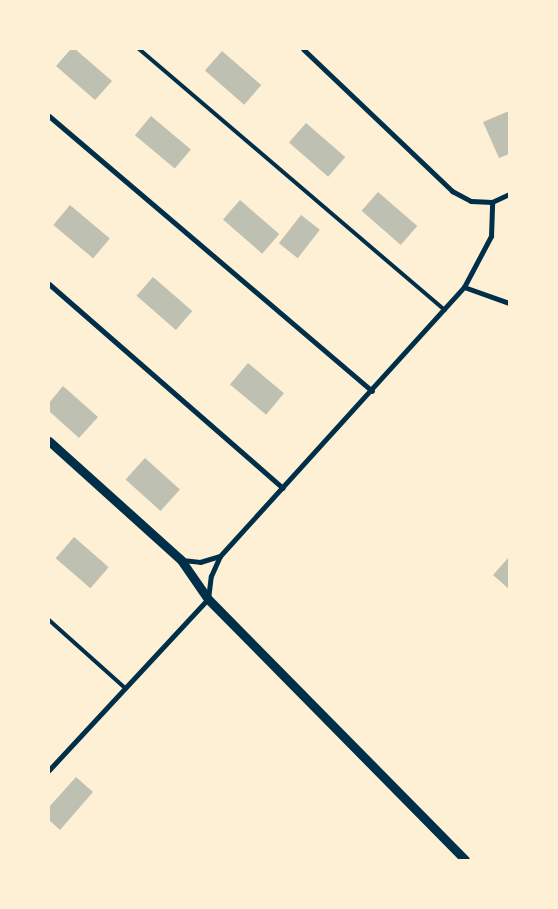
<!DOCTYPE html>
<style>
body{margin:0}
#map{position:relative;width:558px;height:909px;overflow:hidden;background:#fdf0d5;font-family:"PT Sans Narrow",sans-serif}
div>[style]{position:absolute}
.building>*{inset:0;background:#bec0b2;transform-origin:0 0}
.service>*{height:4px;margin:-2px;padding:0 2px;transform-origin:2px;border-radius:2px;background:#003049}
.minor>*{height:5px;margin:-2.5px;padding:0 2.5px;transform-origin:2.5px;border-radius:2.5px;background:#003049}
.tertiary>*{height:9px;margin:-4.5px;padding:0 4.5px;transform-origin:4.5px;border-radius:4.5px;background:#003049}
span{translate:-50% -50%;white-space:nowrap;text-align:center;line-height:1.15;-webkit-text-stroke:4px #fdf0d5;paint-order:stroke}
.frame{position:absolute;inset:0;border:50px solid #fdf0d5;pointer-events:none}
</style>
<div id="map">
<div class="building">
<i style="clip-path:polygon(71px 49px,75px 49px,112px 81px,95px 100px,56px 66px)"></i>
<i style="left:222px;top:51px;width:52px;height:26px;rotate:41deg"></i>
<i style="clip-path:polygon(509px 111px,509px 154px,499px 158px,483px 122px)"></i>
<i style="left:151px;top:116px;width:52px;height:25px;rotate:40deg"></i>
<i style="left:306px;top:123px;width:52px;height:26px;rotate:41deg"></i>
<i style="left:378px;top:192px;width:52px;height:25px;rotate:41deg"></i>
<i style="left:240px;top:200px;width:52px;height:26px;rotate:41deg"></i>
<i style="left:70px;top:205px;width:52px;height:26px;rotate:40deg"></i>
<i style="left:301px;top:215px;width:24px;height:36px;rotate:38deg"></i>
<i style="left:153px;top:277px;width:52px;height:25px;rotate:41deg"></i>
<i style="left:248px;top:363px;width:47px;height:28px;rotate:40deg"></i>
<i style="clip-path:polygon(63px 386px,98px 417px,79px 438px,49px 411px,49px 403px)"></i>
<i style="left:145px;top:458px;width:47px;height:29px;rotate:42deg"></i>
<i style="left:74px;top:537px;width:46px;height:28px;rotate:41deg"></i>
<i style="clip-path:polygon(509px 557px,509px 589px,493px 575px)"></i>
<i style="clip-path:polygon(76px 777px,93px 792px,60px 830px,49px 820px,49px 807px)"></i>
</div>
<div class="service">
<i style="left:139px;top:49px;width:402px;rotate:40.5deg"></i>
<i style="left:49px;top:620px;width:102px;rotate:41.8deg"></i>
</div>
<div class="minor">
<i style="left:303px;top:49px;width:206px;rotate:43.6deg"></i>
<i style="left:452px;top:191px;width:21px;rotate:28deg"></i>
<i style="left:471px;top:201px;width:21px;rotate:3deg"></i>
<i style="left:492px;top:202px;width:19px;rotate:-25deg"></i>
<i style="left:49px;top:116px;width:424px;rotate:40.4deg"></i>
<i style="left:49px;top:284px;width:310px;rotate:41.1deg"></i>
<i style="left:464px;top:287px;width:48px;rotate:19.6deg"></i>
<i style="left:182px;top:560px;width:18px;rotate:6deg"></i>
<i style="left:200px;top:562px;width:21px;rotate:-17deg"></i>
<i style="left:49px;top:770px;width:233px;rotate:-47.1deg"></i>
<i style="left:208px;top:599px;width:23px;rotate:-83deg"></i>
<i style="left:211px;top:576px;width:22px;rotate:-66deg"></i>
<i style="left:220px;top:556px;width:363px;rotate:-47.8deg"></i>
<i style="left:464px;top:287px;width:58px;rotate:-62.1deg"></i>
<i style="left:491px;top:236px;width:34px;rotate:-88deg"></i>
</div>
<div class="tertiary">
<i style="left:49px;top:441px;width:178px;rotate:42deg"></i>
<i style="left:181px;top:560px;width:47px;rotate:55.3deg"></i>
<i style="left:208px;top:599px;width:366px;rotate:45.4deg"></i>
</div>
<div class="frame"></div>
</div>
